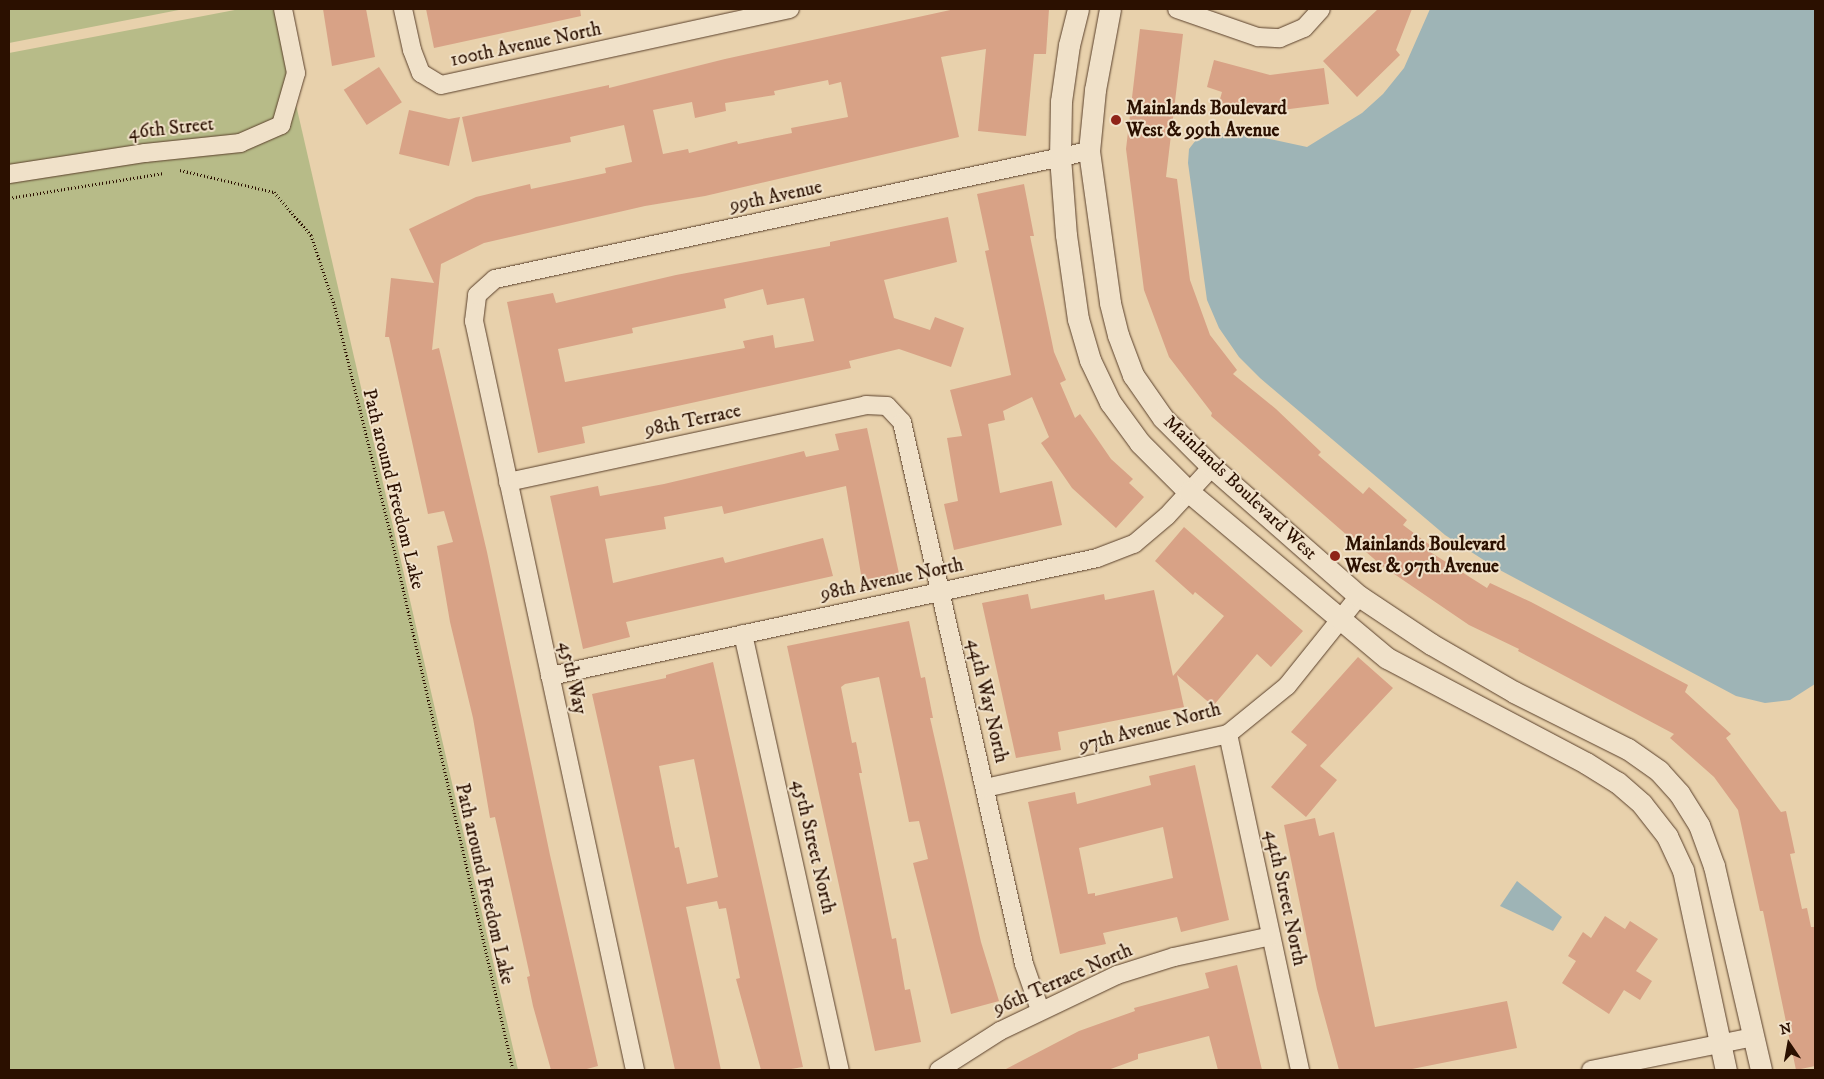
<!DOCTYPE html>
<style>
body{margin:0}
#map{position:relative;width:1824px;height:1079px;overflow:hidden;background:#e8d1ac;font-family:"IM FELL DW Pica",serif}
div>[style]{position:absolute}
.green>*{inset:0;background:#b7bb88}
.water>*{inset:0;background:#9eb4b6}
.building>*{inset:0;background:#d8a286;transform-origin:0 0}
.path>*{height:3px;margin-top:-1.5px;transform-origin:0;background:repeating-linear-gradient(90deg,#2b1000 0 1px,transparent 0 3.5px)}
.roads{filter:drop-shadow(0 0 1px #5a402b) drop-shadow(0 0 1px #5a402b)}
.minor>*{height:18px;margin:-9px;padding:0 9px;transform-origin:9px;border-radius:9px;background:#f0e1c9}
.tertiary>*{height:21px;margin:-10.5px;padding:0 10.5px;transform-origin:10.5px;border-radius:10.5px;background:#f0e1c9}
.dots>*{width:14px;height:14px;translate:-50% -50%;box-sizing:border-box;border:2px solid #f0e1c9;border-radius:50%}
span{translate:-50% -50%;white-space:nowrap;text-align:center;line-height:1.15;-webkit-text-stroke:4px #f0e1c9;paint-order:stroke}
.street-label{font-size:19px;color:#2b1000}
.poi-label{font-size:19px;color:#2b1000;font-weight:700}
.left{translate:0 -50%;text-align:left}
.frame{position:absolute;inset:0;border:10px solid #2b1000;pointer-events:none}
.north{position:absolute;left:1764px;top:1019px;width:50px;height:50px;-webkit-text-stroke:4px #f0e1c9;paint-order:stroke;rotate:348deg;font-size:14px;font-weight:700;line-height:20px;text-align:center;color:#2b1000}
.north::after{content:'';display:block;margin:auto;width:18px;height:22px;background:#2b1000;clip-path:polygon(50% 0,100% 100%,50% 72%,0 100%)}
</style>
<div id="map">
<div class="green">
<i style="clip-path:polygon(9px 9px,184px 9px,9px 43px)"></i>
<i style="clip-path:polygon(240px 9px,274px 9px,518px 1070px,9px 1070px,9px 53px)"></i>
</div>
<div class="water">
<i style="clip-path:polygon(1430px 9px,1815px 9px,1815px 684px,1790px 700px,1765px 703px,1736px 696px,1496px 568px,1445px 535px,1260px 378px,1239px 357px,1219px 328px,1207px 300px,1188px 163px,1189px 149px,1196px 140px,1224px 133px,1242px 133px,1307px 147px,1362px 113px,1383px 94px,1404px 68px)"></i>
<i style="clip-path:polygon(1517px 881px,1562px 917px,1553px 931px,1500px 906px)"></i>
</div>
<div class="building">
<i style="clip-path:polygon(323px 9px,366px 9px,375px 57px,332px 66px)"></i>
<i style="clip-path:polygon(426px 9px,580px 9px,581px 16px,434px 48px)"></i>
<i style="clip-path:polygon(evenodd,955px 9px,1049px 9px,1046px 54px,1034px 54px,1026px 136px,978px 131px,986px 49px,941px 57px,959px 137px,705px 196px,645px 206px,484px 243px,441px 264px,432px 350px,439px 348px,487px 552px,550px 855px,598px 1066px,583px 1070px,551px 1070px,533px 1006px,527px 977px,530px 976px,495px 817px,490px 818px,473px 718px,450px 622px,437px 546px,453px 542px,444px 511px,428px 514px,389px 337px,385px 337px,391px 278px,434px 283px,409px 229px,476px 197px,530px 184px,531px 189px,606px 173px,605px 168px,632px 162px,624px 125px,570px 137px,571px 142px,472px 162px,462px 117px,609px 85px,609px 88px,725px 59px,955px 9px,828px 80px,829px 85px,841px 82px,848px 117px,791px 128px,792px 133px,738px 144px,737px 141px,689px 153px,688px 149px,663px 154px,653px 110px,692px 102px,695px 118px,726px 111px,725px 103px,775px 95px,774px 91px,828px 80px)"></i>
<i style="clip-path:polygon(1378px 9px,1412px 9px,1396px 50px,1400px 55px,1357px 97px,1323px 61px)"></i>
<i style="clip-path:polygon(1140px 29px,1183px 34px,1166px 177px,1177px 179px,1190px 280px,1210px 335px,1237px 370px,1233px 374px,1276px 409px,1321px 452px,1318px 455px,1363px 494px,1369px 487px,1407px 520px,1403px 525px,1430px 545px,1427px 550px,1487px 588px,1490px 583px,1531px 602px,1688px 685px,1685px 692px,1731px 734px,1726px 738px,1781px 812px,1786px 811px,1795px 853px,1790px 854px,1802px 909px,1807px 908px,1811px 927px,1815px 927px,1815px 1066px,1796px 1070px,1763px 911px,1760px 911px,1738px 810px,1714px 777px,1670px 738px,1674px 734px,1518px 651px,1519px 649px,1469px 625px,1381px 565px,1211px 416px,1212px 413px,1169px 357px,1144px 290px,1126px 149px)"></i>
<i style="clip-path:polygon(1214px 60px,1270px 75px,1324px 68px,1329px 104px,1249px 114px,1218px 106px,1222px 92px,1207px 87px)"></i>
<i style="left:379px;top:67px;width:42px;height:42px;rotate:57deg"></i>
<i style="clip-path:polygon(409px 110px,449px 119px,460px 117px,449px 166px,399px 154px)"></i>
<i style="clip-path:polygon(1024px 184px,1034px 236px,1030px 236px,1054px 352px,1066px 380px,1060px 383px,1075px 418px,1080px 414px,1111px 459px,1133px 479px,1129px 483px,1144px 497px,1116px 528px,1072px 488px,1041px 443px,1049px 437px,1032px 397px,1003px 411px,1005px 420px,988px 424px,1000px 493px,1052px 481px,1062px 525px,954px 550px,944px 504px,958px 501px,947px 438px,962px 436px,950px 390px,1011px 375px,985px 251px,989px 250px,977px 194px)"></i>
<i style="clip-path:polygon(evenodd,948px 217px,957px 262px,884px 280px,894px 318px,930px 330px,935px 317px,964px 328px,951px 367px,899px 349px,849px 361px,851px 368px,582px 427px,585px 443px,538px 453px,507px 302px,553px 293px,556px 303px,676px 275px,830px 246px,830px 242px,948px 217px,763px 289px,767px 305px,804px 298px,814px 341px,775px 348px,773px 335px,743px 341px,745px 348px,565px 382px,558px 349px,633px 333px,632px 328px,726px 308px,724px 299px,763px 289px)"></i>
<i style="clip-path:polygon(867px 428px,900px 578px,863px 586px,846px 486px,724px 514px,722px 506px,664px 517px,666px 529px,605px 539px,613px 583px,723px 557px,725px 563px,823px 538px,833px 576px,626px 622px,630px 637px,583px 649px,550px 496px,598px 486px,600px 496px,664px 484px,804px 451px,806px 457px,839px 450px,835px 434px)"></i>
<i style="clip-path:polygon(1184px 527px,1303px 631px,1271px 667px,1257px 654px,1213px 706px,1177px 675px,1184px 707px,1058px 732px,1061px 750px,1016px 758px,982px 603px,1028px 594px,1031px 609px,1104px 594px,1105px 600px,1154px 590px,1173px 676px,1224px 616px,1195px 592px,1193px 595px,1155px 561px)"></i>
<i style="clip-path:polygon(909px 621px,921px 678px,925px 677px,933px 718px,930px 718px,981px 942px,999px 1001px,951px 1014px,913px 863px,928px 859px,919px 821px,909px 822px,879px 677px,845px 684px,841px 687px,852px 743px,856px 742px,862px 773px,859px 773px,892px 939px,896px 938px,905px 990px,910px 989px,921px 1042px,875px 1051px,787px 646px)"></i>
<i style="clip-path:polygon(1358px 657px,1393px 688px,1320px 766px,1337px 780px,1306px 817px,1271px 787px,1307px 745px,1291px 732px)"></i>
<i style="clip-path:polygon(evenodd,713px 662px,803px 1067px,785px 1070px,761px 1070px,736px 979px,740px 978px,726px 908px,719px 909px,717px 901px,686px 907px,721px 1070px,675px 1070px,592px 694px,666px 678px,666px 675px,713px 662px,694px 759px,718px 877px,687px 884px,679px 847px,675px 848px,659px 766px,694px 759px)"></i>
<i style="clip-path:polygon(evenodd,1195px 765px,1229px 920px,1181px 932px,1177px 917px,1103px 933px,1106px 944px,1060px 954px,1028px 802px,1075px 792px,1077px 804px,1151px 785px,1149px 776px,1195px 765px,1163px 827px,1173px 878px,1095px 896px,1095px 893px,1088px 894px,1079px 848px,1163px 827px)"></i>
<i style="clip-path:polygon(1315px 818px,1319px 836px,1334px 832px,1375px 1027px,1507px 1001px,1517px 1048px,1407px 1070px,1339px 1070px,1317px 989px,1284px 825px)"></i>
<i style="clip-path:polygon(1605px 916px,1625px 929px,1630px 921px,1658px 939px,1636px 971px,1652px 981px,1640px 1000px,1624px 990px,1609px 1014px,1562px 983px,1576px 961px,1568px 956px,1583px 932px,1591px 938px)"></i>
<i style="clip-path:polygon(1237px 965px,1262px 1070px,1218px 1070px,1209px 1036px,1138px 1054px,1138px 1059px,1108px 1070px,1004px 1070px,1079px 1031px,1135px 1011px,1134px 1008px,1209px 988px,1205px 973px)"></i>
</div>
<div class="path">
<i style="left:180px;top:170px;width:97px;rotate:13.2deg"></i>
<i style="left:274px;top:192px;width:57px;rotate:49.3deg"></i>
<i style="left:311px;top:235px;width:73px;rotate:71.6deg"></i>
<i style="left:334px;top:304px;width:239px;rotate:76.2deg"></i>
<i style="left:391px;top:536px;width:548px;rotate:77.13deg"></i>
<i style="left:9px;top:198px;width:157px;rotate:-9.2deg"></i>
</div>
<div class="roads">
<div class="minor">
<i style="left:403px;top:9px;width:42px;rotate:77.6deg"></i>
<i style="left:412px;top:50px;width:25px;rotate:69deg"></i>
<i style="left:421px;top:73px;width:23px;rotate:31deg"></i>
<i style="left:441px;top:85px;width:357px;rotate:-12.3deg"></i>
<i style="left:1177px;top:9px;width:86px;rotate:19.1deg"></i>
<i style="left:1258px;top:37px;width:22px;rotate:3deg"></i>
<i style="left:1280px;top:38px;width:26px;rotate:-23deg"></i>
<i style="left:1304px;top:28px;width:25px;rotate:-48deg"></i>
<i style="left:9px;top:174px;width:138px;rotate:-8.8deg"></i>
<i style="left:145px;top:153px;width:96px;rotate:-6deg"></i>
<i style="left:240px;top:143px;width:45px;rotate:-23.7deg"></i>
<i style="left:281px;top:125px;width:54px;rotate:-73.9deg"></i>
<i style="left:296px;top:73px;width:65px;rotate:-101.5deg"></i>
<i style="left:508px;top:482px;width:366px;rotate:-12.1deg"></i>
<i style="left:866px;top:405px;width:21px;rotate:3deg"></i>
<i style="left:887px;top:406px;width:22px;rotate:47deg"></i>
<i style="left:902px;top:422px;width:556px;rotate:77.31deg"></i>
<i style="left:1024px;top:964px;width:49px;rotate:70.8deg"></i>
<i style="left:743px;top:634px;width:447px;rotate:77.5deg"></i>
<i style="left:550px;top:676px;width:560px;rotate:-12.17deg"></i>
<i style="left:1097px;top:558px;width:40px;rotate:-21deg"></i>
<i style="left:1134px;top:544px;width:43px;rotate:-40.3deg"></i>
<i style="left:1167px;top:516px;width:67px;rotate:-47.4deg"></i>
<i style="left:1228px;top:734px;width:344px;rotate:77.9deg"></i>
<i style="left:985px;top:788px;width:249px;rotate:-12.5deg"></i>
<i style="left:1228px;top:734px;width:76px;rotate:-39.1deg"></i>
<i style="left:1287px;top:686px;width:115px;rotate:-51.3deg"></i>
<i style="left:635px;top:1070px;width:766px;rotate:-102.13deg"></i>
<i style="left:474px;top:321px;width:26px;rotate:-83deg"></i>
<i style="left:477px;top:295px;width:24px;rotate:-42deg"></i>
<i style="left:495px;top:279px;width:608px;rotate:-12.16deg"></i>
<i style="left:939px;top:1070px;width:72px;rotate:-32.6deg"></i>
<i style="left:1000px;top:1031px;width:130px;rotate:-25.6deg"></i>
<i style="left:1117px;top:975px;width:60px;rotate:-17.5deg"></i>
<i style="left:1174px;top:957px;width:99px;rotate:-12.2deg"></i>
<i style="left:1591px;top:1070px;width:165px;rotate:-11.5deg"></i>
</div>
<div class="tertiary">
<i style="left:1078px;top:9px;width:37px;rotate:104deg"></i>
<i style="left:1069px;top:45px;width:57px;rotate:98.1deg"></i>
<i style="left:1061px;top:101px;width:56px;rotate:91deg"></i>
<i style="left:1060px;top:157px;width:78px;rotate:85.6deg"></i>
<i style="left:1066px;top:235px;width:85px;rotate:81.9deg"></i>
<i style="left:1078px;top:319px;width:43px;rotate:73.7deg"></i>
<i style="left:1090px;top:360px;width:47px;rotate:64.5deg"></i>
<i style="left:1110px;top:402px;width:51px;rotate:53.8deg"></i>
<i style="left:1140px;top:443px;width:69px;rotate:45deg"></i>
<i style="left:1189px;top:492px;width:258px;rotate:40deg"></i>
<i style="left:1387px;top:658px;width:225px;rotate:27.8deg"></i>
<i style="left:1586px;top:763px;width:36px;rotate:32deg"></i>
<i style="left:1617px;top:782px;width:33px;rotate:41deg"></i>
<i style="left:1642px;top:804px;width:41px;rotate:52deg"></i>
<i style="left:1667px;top:836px;width:38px;rotate:65deg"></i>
<i style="left:1683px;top:870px;width:205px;rotate:77.9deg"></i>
<i style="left:1110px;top:9px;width:82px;rotate:100.5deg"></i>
<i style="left:1095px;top:90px;width:61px;rotate:95.6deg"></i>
<i style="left:1089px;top:151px;width:153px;rotate:82.1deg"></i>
<i style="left:1110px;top:303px;width:33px;rotate:76deg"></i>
<i style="left:1118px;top:335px;width:43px;rotate:69.4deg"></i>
<i style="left:1133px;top:375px;width:52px;rotate:55.1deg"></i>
<i style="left:1163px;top:418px;width:69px;rotate:45deg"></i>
<i style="left:1212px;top:467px;width:196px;rotate:41.3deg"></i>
<i style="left:1359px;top:596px;width:87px;rotate:33.7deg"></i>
<i style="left:1431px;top:644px;width:96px;rotate:30deg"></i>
<i style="left:1514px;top:692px;width:127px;rotate:26.6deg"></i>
<i style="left:1628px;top:749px;width:38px;rotate:35deg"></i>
<i style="left:1659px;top:771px;width:30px;rotate:48deg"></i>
<i style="left:1679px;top:793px;width:38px;rotate:58deg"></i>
<i style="left:1699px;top:825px;width:44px;rotate:69.9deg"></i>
<i style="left:1714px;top:866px;width:209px;rotate:77deg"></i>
</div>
</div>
<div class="dots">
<i style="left:1116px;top:120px;background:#8f2418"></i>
<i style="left:1335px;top:556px;background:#8f2418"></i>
</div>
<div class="street-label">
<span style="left:526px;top:45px;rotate:-12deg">100th Avenue North</span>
<span style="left:171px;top:129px;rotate:-6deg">46th Street</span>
<span style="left:776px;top:197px;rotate:-12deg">99th Avenue</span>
<span style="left:693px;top:421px;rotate:-12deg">98th Terrace</span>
<span style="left:1240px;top:488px;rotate:43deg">Mainlands Boulevard West</span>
<span style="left:393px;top:489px;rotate:76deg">Path around Freedom Lake</span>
<span style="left:892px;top:580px;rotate:-12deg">98th Avenue North</span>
<span style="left:572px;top:678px;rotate:78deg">45th Way</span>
<span style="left:987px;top:701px;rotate:77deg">44th Way North</span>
<span style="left:1150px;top:728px;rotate:-15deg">97th Avenue North</span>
<span style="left:813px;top:847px;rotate:77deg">45th Street North</span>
<span style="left:484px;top:884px;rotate:77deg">Path around Freedom Lake</span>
<span style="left:1285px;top:898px;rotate:78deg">44th Street North</span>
<span style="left:1063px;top:980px;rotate:-24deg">96th Terrace North</span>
</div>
<div class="poi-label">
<span class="left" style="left:1126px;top:120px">Mainlands Boulevard<br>West &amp; 99th Avenue</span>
<span class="left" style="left:1345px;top:556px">Mainlands Boulevard<br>West &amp; 97th Avenue</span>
</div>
<div class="frame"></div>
<div class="north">N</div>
</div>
